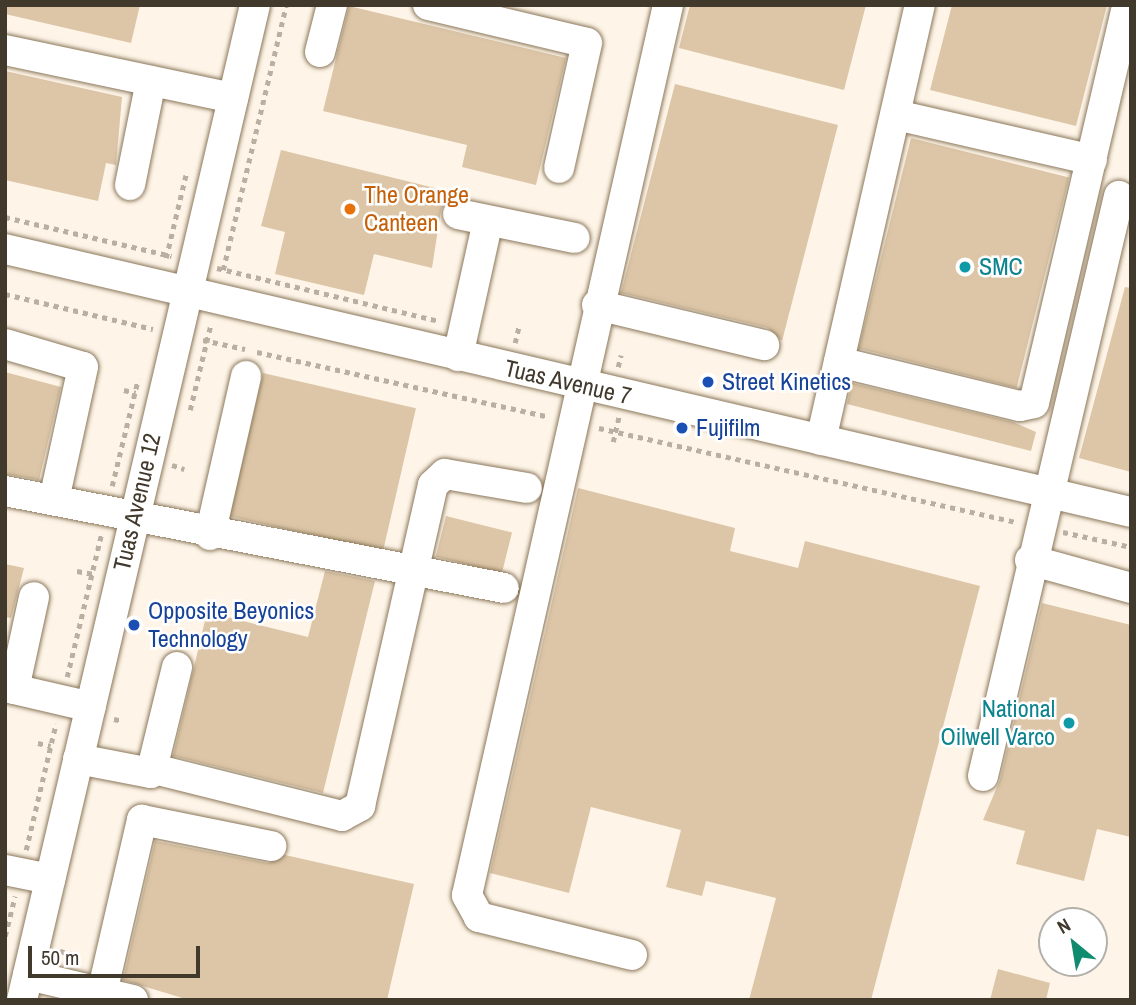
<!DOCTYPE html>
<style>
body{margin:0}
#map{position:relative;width:1136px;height:1005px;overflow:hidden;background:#fef5e8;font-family:"Archivo Narrow",sans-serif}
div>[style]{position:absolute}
.building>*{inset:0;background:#dcc6a7;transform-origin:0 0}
.path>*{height:4.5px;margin-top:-2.25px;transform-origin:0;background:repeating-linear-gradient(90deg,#b9b0a3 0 5px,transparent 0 10px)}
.roads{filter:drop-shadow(0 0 2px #8b775a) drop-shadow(0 0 2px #8b775a)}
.minor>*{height:30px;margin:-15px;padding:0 15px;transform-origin:15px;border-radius:15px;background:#fff}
.dots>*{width:19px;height:19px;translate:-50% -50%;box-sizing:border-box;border:4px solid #fff;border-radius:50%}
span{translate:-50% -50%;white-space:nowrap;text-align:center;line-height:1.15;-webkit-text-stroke:5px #fff;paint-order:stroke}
.food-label{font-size:24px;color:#c56008}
.left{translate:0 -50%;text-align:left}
.culture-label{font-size:24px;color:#0d838f}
.right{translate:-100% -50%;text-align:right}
.street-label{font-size:24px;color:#42392d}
.transit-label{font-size:24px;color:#164399}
.frame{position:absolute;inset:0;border:7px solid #42392d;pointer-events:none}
.north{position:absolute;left:1038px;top:907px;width:70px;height:70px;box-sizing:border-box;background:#fff;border:2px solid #b3b0ab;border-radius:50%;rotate:330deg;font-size:19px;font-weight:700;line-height:28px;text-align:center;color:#42392d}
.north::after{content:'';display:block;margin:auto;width:24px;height:32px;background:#0f8b6f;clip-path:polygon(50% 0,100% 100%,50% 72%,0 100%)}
.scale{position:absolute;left:28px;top:946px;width:172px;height:32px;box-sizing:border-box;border:4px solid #42392d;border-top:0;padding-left:9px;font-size:21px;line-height:24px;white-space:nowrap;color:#42392d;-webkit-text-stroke:5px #fff;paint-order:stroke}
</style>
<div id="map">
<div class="building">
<i style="clip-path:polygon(5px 5px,140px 5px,131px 43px,5px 14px)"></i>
<i style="clip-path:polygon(690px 5px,866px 5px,844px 90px,679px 48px)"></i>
<i style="clip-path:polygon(952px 5px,1107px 5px,1076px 126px,930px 90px)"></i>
<i style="clip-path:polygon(349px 6px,566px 58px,536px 185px,462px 167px,467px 145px,323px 111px)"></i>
<i style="clip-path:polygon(5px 71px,122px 97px,116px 165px,106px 163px,98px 201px,5px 180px)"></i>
<i style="clip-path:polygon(675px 84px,838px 125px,782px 341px,768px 328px,621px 293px)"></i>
<i style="left:911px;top:138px;width:163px;height:217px;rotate:14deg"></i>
<i style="clip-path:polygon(281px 150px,451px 192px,441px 210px,432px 268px,374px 254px,364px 295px,275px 274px,285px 232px,261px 226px)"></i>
<i style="clip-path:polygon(1125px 287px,1131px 288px,1131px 472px,1079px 458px)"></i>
<i style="clip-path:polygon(5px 372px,61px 387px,39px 480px,5px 474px)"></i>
<i style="left:263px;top:373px;width:157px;height:147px;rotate:13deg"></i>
<i style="clip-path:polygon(852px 383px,1013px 422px,1036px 432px,1031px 451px,847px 404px)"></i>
<i style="clip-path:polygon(578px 488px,735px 528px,730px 551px,798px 568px,805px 541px,980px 586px,871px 1000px,749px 1000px,776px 898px,706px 881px,702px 896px,666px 887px,681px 830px,591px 807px,569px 893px,490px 873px)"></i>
<i style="left:446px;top:516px;width:68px;height:42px;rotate:14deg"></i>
<i style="clip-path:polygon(5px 564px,24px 568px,11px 618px,5px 617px)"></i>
<i style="clip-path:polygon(325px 571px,375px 581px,323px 793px,173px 756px,207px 612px,308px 637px)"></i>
<i style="clip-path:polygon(1042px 603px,1131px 625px,1131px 837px,1097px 829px,1084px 881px,1016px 864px,1025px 831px,983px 820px,1000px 780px)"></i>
<i style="clip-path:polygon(155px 841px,268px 863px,285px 855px,414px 884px,387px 1000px,189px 1000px,123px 980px)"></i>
<i style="clip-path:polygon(998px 969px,1050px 983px,1046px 1000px,990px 1000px)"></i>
</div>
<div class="path">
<i style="left:5px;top:217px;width:171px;rotate:13.2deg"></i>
<i style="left:166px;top:258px;width:86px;rotate:-76.6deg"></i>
<i style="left:217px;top:268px;width:229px;rotate:13.4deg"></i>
<i style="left:223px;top:270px;width:272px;rotate:-76.6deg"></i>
<i style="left:5px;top:294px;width:152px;rotate:13.3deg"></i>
<i style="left:203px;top:340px;width:43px;rotate:12.1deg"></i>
<i style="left:515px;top:343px;width:17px;rotate:-77deg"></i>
<i style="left:257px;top:352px;width:299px;rotate:12.5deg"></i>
<i style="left:618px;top:367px;width:12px;rotate:-76deg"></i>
<i style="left:124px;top:390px;width:12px;rotate:14deg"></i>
<i style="left:190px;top:410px;width:89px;rotate:-76.4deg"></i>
<i style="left:599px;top:428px;width:428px;rotate:12.7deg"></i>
<i style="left:613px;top:442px;width:27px;rotate:-77deg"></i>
<i style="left:172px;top:465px;width:13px;rotate:18deg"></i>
<i style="left:112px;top:486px;width:110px;rotate:-76.3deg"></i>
<i style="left:1063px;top:532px;width:70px;rotate:12.4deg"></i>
<i style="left:77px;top:571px;width:17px;rotate:10deg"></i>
<i style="left:67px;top:677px;width:146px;rotate:-76.5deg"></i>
<i style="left:114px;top:719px;width:9px;rotate:13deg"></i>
<i style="left:38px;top:743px;width:13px;rotate:13deg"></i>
<i style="left:26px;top:850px;width:130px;rotate:-76.7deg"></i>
<i style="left:5px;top:936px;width:41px;rotate:-76deg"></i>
<i style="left:60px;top:951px;width:12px;rotate:14deg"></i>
</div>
<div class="roads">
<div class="minor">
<i style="left:428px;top:5px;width:163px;rotate:13.4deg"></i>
<i style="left:587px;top:43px;width:128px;rotate:102.6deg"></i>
<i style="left:5px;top:50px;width:233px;rotate:11.9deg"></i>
<i style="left:320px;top:52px;width:49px;rotate:-75.7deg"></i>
<i style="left:896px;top:115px;width:201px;rotate:12.9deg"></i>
<i style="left:130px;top:185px;width:106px;rotate:-78.6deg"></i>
<i style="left:458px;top:214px;width:119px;rotate:11.6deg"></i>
<i style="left:5px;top:249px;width:1156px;rotate:13.15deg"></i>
<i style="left:597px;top:305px;width:172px;rotate:13.5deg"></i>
<i style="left:5px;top:344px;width:81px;rotate:16.4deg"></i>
<i style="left:83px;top:367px;width:136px;rotate:102.3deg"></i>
<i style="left:458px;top:356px;width:138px;rotate:-77.5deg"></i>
<i style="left:839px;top:362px;width:186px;rotate:13.7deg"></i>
<i style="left:1020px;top:406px;width:14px;rotate:-12deg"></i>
<i style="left:1034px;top:403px;width:409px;rotate:-76.8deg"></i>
<i style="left:821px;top:440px;width:446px;rotate:-77.2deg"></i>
<i style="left:5px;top:491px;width:508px;rotate:11deg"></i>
<i style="left:210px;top:535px;width:163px;rotate:-77.2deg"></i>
<i style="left:1030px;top:560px;width:105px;rotate:15.5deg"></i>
<i style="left:5px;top:687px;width:88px;rotate:13.1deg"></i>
<i style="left:14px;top:689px;width:94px;rotate:-77.7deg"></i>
<i style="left:78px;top:759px;width:74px;rotate:10.9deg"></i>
<i style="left:151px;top:773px;width:109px;rotate:-76.2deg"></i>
<i style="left:154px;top:769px;width:194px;rotate:14deg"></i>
<i style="left:342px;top:816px;width:21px;rotate:-29deg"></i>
<i style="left:360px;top:806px;width:329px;rotate:-77.2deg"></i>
<i style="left:433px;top:485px;width:16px;rotate:-43deg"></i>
<i style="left:445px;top:474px;width:83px;rotate:9.7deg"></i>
<i style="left:983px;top:776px;width:596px;rotate:-76.8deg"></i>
<i style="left:5px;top:870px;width:46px;rotate:11.3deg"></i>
<i style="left:632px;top:955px;width:158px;rotate:-166.1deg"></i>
<i style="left:479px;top:917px;width:25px;rotate:-119deg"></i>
<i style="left:467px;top:895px;width:912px;rotate:-77.27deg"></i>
<i style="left:28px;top:975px;width:108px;rotate:13.4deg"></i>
<i style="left:102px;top:993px;width:178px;rotate:-77deg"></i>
<i style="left:142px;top:820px;width:132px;rotate:11.4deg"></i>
<i style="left:22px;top:1000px;width:1022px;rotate:-76.82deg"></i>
</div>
</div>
<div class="dots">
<i style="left:350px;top:209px;background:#e8710a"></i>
<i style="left:965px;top:267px;background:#0f9aa8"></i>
<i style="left:708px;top:382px;background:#1a4fb4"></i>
<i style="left:682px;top:428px;background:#1a4fb4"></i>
<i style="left:134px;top:625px;background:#1a4fb4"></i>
<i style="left:1069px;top:723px;background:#0f9aa8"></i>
</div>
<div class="food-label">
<span class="left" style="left:364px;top:209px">The Orange<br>Canteen</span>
</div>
<div class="culture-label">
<span class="left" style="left:979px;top:267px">SMC</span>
<span class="right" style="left:1055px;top:723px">National<br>Oilwell Varco</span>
</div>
<div class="street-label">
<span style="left:568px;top:382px;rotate:13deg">Tuas Avenue 7</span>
<span style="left:137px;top:502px;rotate:-77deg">Tuas Avenue 12</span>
</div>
<div class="transit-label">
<span class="left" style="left:722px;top:382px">Street Kinetics</span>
<span class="left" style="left:696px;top:428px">Fujifilm</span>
<span class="left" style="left:148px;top:625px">Opposite Beyonics<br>Technology</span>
</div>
<div class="frame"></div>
<div class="north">N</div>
<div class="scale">50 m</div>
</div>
